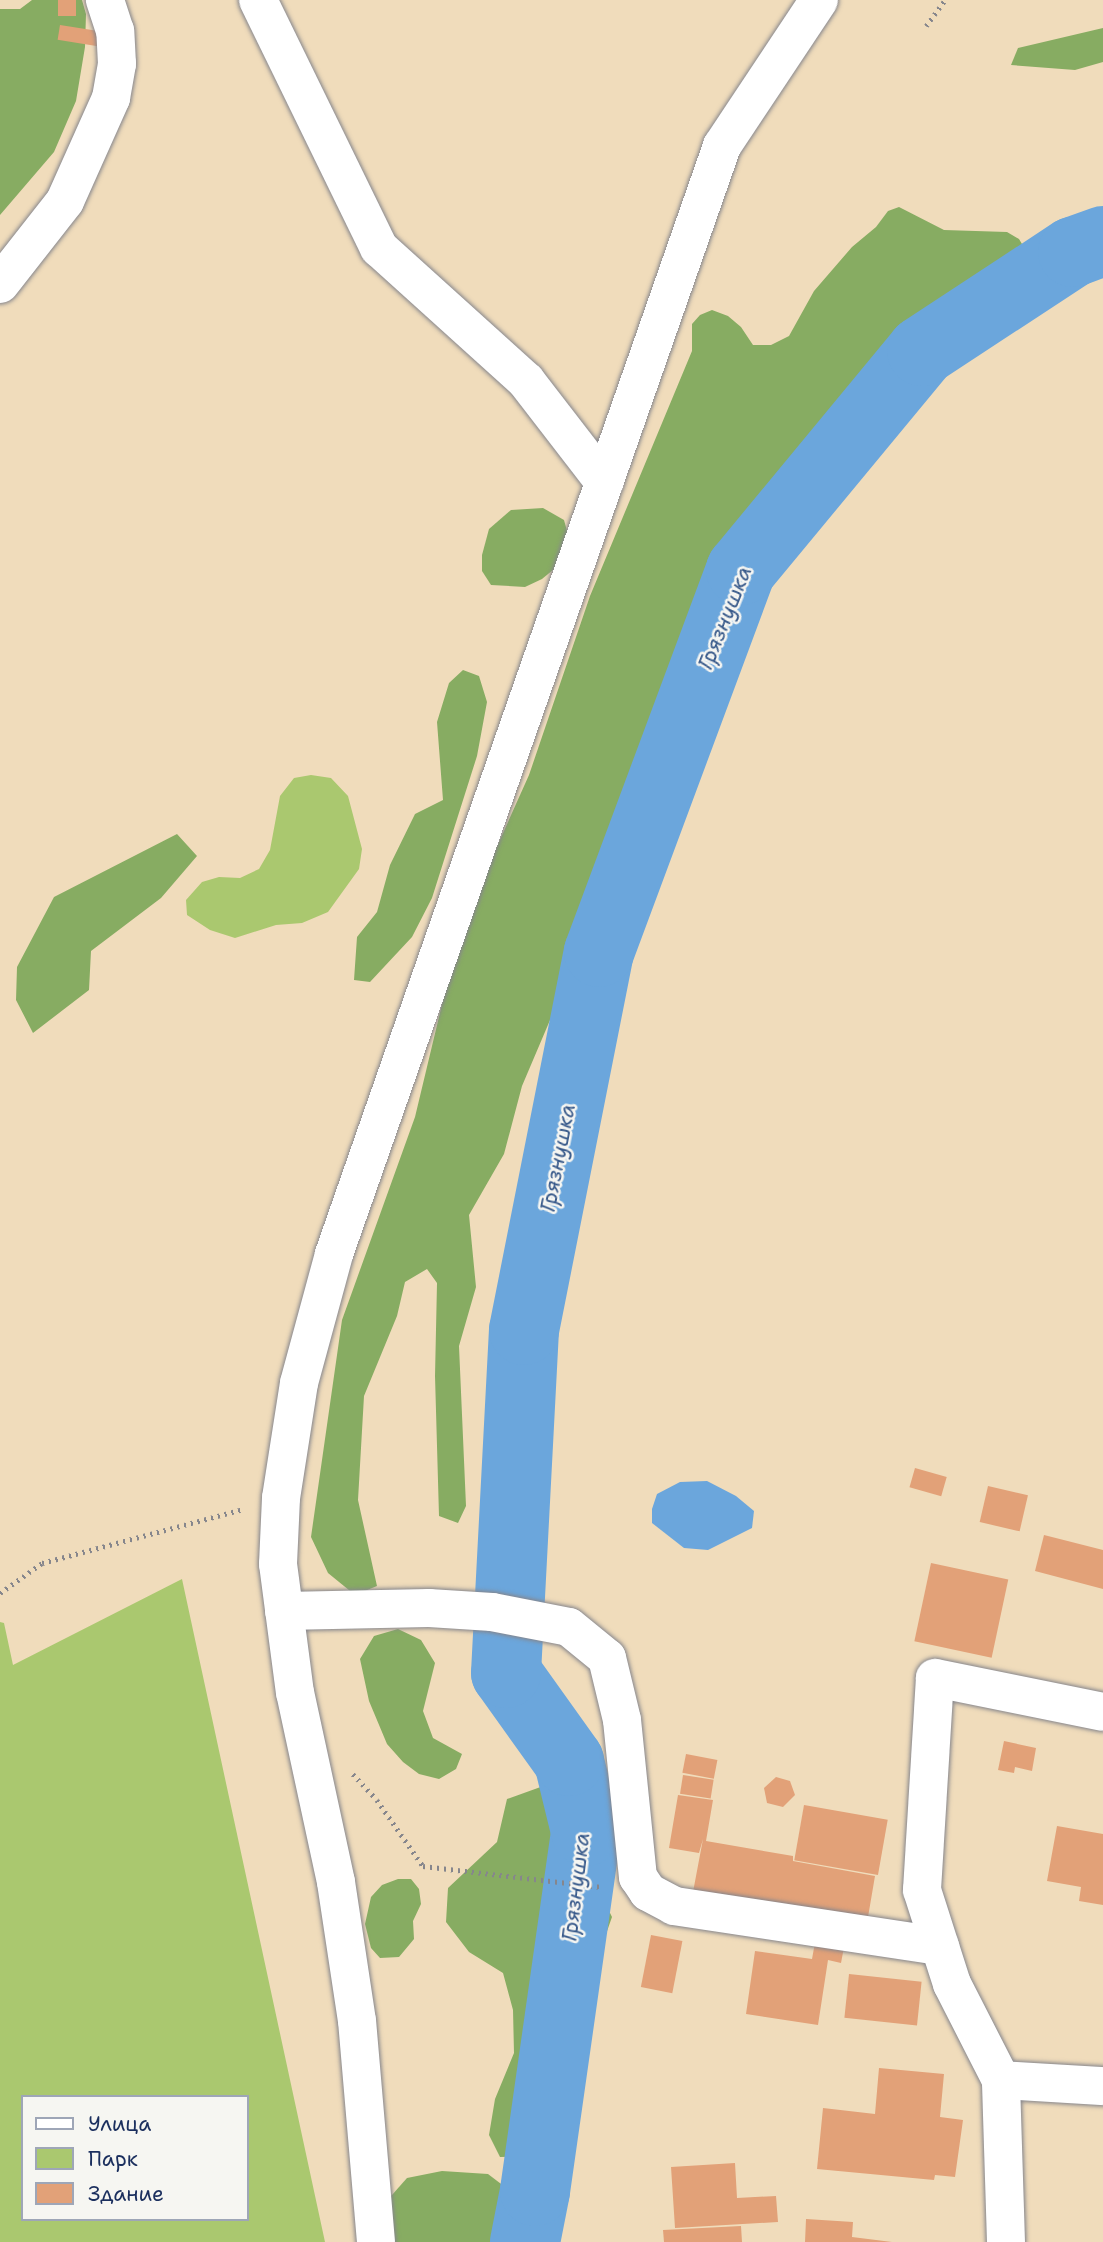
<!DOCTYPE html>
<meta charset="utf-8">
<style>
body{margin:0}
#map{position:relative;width:1103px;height:2242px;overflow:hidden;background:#f0dcbb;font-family:"Shantell Sans",sans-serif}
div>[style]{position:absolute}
.green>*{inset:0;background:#aac86f}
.forest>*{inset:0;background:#87ac62}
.water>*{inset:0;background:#6ba6dc}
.river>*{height:70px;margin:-35px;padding:0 35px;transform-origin:35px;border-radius:35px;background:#6ba6dc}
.building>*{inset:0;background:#e2a178;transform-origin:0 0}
.path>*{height:4.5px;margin-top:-2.25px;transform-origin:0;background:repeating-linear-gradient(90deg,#86868c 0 2px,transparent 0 7px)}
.roads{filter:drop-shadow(0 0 2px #86868c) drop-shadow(0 0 2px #86868c)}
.minor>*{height:38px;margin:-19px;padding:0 19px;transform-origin:19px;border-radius:19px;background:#fff}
span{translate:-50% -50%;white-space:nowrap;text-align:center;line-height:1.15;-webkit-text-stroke:5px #f6f6f2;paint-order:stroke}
.water-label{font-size:21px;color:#37598a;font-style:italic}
.legend{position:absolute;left:21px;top:2095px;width:228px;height:126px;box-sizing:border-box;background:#f6f6f2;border:2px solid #9ea6b7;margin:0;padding:9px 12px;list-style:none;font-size:21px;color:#1b2f5e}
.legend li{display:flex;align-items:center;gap:14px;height:35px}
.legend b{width:35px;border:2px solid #9ea6b7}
</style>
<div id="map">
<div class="green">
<i style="clip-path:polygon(311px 775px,331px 778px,348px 796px,362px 849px,359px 869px,328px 912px,302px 923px,276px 925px,235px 938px,210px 930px,187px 915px,186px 900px,202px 882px,219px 877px,240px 878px,259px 869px,270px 850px,280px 796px,294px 778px)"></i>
<i style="clip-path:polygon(evenodd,182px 1579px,325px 2242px,0 2242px,0 1622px,4px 1623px,13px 1665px,182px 1579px,23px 2097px,247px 2097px,247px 2219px,23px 2219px,23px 2097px)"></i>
</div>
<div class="forest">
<i style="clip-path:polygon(32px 0,82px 0,86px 14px,85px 47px,76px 101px,54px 152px,0 215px,0 9px,20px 9px)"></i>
<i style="clip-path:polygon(1103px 28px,1103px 62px,1075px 70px,1011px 65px,1018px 48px)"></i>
<i style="clip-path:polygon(899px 207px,944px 230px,1007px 232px,1019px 239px,1025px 249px,1022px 263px,994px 291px,885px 368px,816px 447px,742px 542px,661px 697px,556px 1006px,522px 1086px,504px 1154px,469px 1215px,476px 1287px,459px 1346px,466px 1506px,458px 1523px,439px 1516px,435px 1376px,437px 1283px,427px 1269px,405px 1282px,397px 1316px,364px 1396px,358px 1500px,377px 1586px,355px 1595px,328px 1573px,311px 1537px,342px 1320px,415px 1117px,460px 929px,529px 775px,590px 596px,692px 351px,692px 324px,700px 315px,712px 310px,728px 316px,741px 327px,753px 345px,771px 345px,789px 336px,814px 291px,852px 247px,876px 227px,888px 211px)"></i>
<i style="clip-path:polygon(543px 508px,564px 520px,569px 538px,559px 565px,542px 579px,525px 587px,491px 585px,482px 571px,482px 555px,489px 529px,511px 510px)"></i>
<i style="clip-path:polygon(463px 670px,479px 676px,487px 702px,477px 756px,432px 898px,412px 937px,370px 982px,354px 980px,357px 937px,377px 912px,390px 865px,415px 814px,443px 800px,437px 722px,449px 683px)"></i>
<i style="clip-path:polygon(177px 834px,197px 856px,161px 898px,91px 951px,89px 990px,33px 1033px,16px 1000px,17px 967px,54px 897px)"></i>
<i style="clip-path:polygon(398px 1629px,421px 1640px,435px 1663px,423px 1711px,433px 1738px,462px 1754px,456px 1769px,439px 1779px,419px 1774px,403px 1762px,387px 1744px,369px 1701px,360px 1659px,374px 1636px)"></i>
<i style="clip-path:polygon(560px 1780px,587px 1791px,600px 1830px,585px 1862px,612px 1917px,606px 1934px,586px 1946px,565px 1970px,574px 2032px,574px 2099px,533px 2156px,500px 2157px,489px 2135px,495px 2099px,514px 2053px,513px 2010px,503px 1973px,469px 1952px,446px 1922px,448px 1888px,497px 1842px,507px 1799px)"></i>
<i style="clip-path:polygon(398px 1879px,411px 1879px,419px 1889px,421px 1904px,413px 1921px,414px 1939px,399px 1957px,380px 1958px,371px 1948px,365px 1924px,371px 1897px,382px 1885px)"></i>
<i style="clip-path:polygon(442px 2171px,488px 2174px,517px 2196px,525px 2242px,389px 2242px,384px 2204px,407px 2178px)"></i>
</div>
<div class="water">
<i style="clip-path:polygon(707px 1481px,736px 1496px,754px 1511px,752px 1528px,708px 1550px,684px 1548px,652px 1523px,652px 1509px,657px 1494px,680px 1482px)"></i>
</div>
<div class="river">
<i style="left:525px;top:2242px;width:52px;rotate:-78.9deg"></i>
<i style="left:535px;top:2191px;width:364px;rotate:-81.9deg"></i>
<i style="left:586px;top:1831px;width:72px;rotate:-103.7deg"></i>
<i style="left:569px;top:1761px;width:108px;rotate:-125.6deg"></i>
<i style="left:506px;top:1673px;width:343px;rotate:-87deg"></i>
<i style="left:524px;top:1330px;width:385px;rotate:-78.8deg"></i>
<i style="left:599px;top:952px;width:408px;rotate:-69.6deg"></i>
<i style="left:741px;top:570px;width:284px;rotate:-50.4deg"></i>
<i style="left:922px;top:351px;width:181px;rotate:-33.3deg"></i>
<i style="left:1073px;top:252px;width:32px;rotate:-20deg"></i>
</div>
<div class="building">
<i style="left:58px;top:0;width:18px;height:16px"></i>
<i style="left:60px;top:25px;width:50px;height:15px;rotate:9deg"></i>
<i style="left:915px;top:1468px;width:33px;height:20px;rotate:16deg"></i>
<i style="left:988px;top:1486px;width:41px;height:37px;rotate:13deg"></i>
<i style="clip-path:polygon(1044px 1535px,1103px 1550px,1103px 1589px,1035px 1571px)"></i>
<i style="left:931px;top:1563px;width:79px;height:80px;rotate:12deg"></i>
<i style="clip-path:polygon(1004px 1741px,1036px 1748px,1032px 1771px,1015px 1767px,1014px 1773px,998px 1770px)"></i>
<i style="left:686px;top:1754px;width:32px;height:19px;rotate:11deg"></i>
<i style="left:683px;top:1775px;width:31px;height:19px;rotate:9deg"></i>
<i style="clip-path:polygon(776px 1777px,790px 1781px,795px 1795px,783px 1807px,767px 1803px,764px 1788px)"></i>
<i style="clip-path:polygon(678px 1795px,713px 1800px,706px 1841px,793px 1856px,793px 1861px,875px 1876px,867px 1923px,693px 1892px,703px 1839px,699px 1853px,669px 1848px)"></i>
<i style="left:804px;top:1805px;width:85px;height:56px;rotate:10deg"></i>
<i style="clip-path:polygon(1057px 1826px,1103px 1834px,1103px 1905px,1079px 1901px,1081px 1887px,1047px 1881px)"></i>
<i style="left:651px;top:1935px;width:32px;height:53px;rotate:11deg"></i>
<i style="clip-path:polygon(816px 1937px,845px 1942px,841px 1963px,828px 1960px,818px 2025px,746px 2014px,755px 1951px,812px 1959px)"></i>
<i style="left:849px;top:1974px;width:73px;height:44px;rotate:6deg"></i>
<i style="clip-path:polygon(879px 2068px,944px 2074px,940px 2117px,963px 2120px,955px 2177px,935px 2175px,934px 2180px,817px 2169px,823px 2108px,875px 2114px)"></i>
<i style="clip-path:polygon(735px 2163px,737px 2198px,776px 2196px,778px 2222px,675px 2228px,671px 2167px)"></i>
<i style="clip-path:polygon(806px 2219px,853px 2222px,852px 2237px,892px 2242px,805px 2242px)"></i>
<i style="clip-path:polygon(741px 2226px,742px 2242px,664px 2242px,663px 2230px)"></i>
</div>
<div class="path">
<i style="left:926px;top:26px;width:32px;rotate:-54deg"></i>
<i style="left:0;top:1593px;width:52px;rotate:-35.5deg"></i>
<i style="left:42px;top:1563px;width:208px;rotate:-15deg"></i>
<i style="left:353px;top:1774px;width:35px;rotate:47deg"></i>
<i style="left:377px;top:1800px;width:80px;rotate:55.1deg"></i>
<i style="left:423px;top:1866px;width:180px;rotate:6.7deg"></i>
</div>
<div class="roads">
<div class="minor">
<i style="left:258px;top:0;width:276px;rotate:64deg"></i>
<i style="left:379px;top:248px;width:198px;rotate:42.1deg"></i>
<i style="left:526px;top:381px;width:128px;rotate:52.3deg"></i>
<i style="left:0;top:284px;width:105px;rotate:-51.9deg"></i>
<i style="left:65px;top:201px;width:113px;rotate:-65.9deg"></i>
<i style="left:111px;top:98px;width:35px;rotate:-80deg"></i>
<i style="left:117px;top:64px;width:33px;rotate:-93deg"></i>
<i style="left:115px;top:31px;width:33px;rotate:-108deg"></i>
<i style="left:284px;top:1611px;width:145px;rotate:-1.2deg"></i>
<i style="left:429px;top:1608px;width:63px;rotate:3.6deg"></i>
<i style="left:492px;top:1612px;width:78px;rotate:11deg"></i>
<i style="left:569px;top:1627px;width:49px;rotate:39.2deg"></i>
<i style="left:607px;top:1658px;width:64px;rotate:76.4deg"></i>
<i style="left:622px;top:1720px;width:158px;rotate:84.2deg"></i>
<i style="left:638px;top:1877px;width:18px;rotate:56deg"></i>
<i style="left:648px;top:1892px;width:30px;rotate:28deg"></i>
<i style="left:674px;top:1906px;width:269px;rotate:8.6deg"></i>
<i style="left:1001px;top:2080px;width:102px;rotate:3.4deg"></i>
<i style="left:376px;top:2242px;width:222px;rotate:-94.9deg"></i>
<i style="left:357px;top:2021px;width:141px;rotate:-98.6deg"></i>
<i style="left:336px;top:1882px;width:193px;rotate:-102.2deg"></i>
<i style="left:295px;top:1693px;width:130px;rotate:-97.5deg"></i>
<i style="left:278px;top:1564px;width:66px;rotate:-87.4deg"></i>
<i style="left:281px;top:1498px;width:116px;rotate:-81.1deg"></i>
<i style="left:299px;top:1383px;width:134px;rotate:-74.8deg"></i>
<i style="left:334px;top:1254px;width:1174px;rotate:-70.7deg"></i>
<i style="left:722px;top:146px;width:175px;rotate:-56.4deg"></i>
<i style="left:1006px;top:2242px;width:162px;rotate:-91.8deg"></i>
<i style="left:1001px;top:2080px;width:108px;rotate:-117deg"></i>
<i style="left:952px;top:1984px;width:99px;rotate:-107.7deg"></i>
<i style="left:922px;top:1890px;width:212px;rotate:-86.5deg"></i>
<i style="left:935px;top:1678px;width:171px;rotate:11.4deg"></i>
</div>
</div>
<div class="water-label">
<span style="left:725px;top:618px;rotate:-68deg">Грязнушка</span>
<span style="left:558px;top:1158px;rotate:-79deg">Грязнушка</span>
<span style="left:576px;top:1887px;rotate:-83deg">Грязнушка</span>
</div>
<ul class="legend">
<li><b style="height:9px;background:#fff"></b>Улица</li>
<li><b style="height:19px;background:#aac86f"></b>Парк</li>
<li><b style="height:19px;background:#e2a178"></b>Здание</li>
</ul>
</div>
